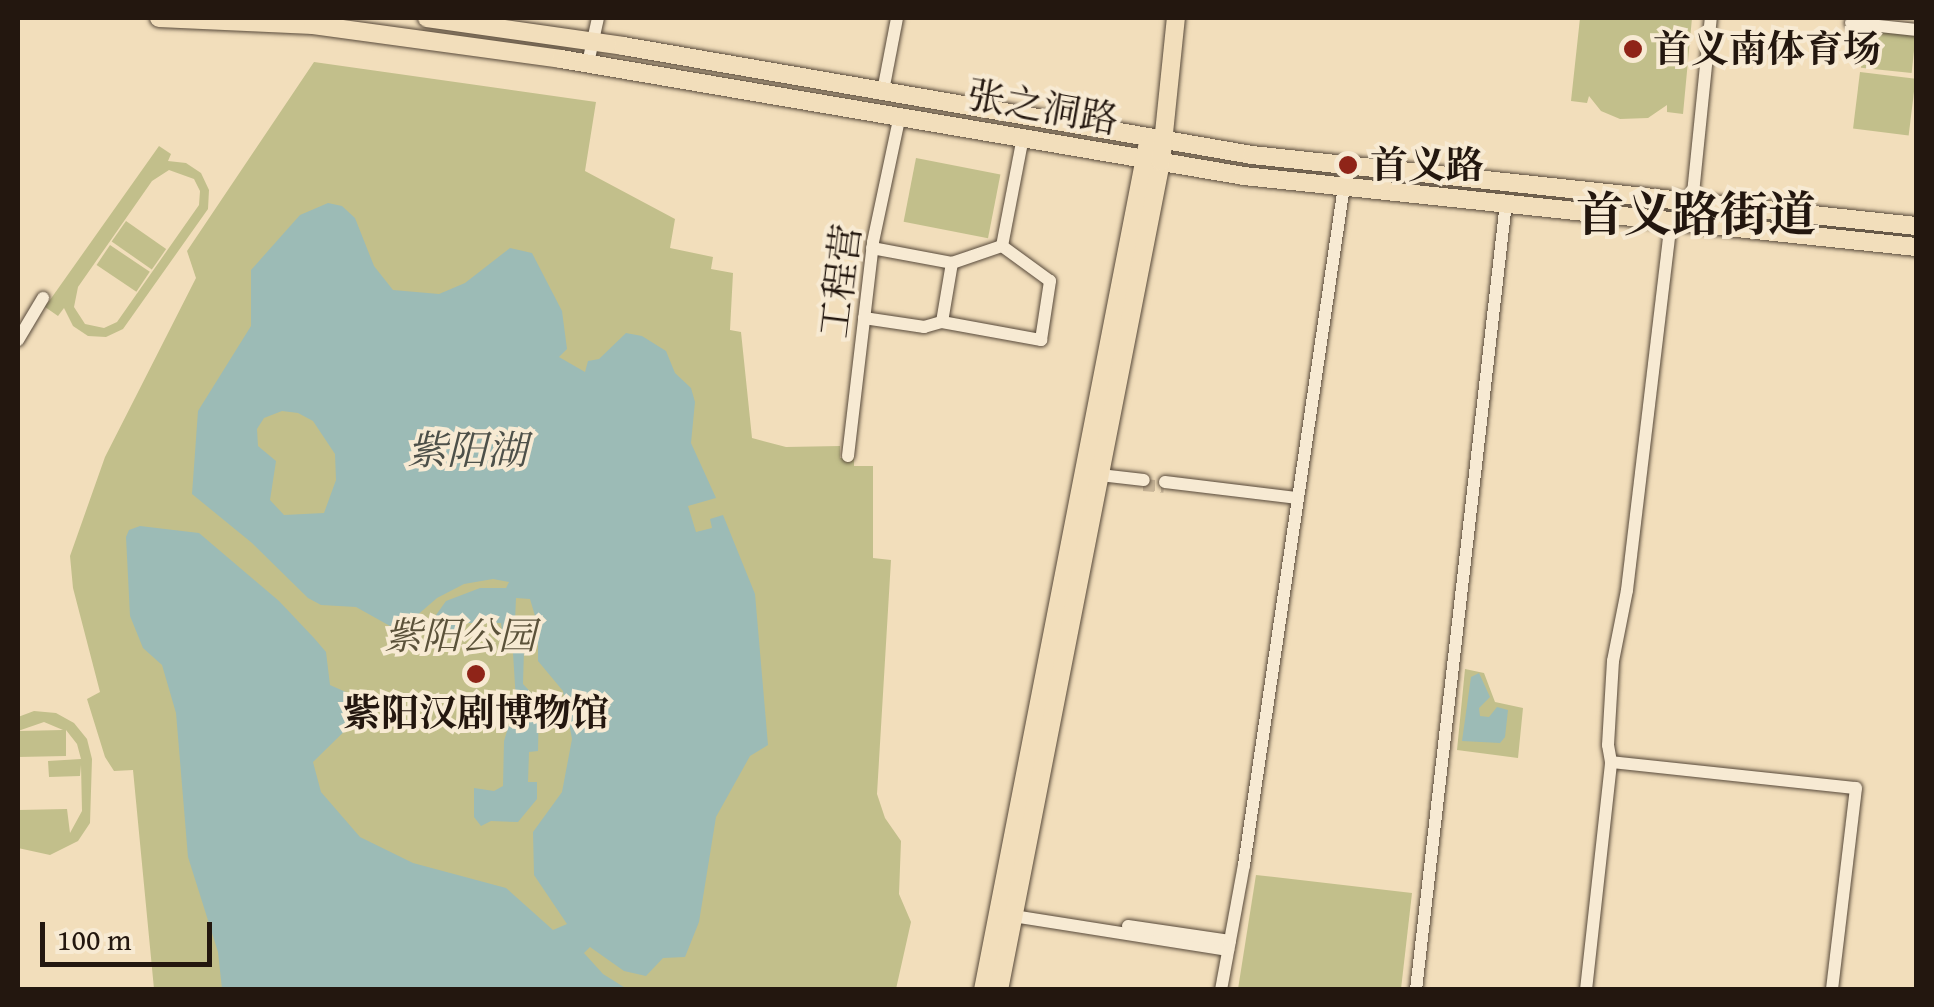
<!DOCTYPE html>
<meta charset="utf-8">
<style>
body{margin:0}
#map{position:relative;width:1934px;height:1007px;overflow:hidden;background:#f2debb;font-family:"Gentium Book Plus","Noto Serif SC",serif}
div>[style]{position:absolute}
.green>*{inset:0;background:#c2bf8b;transform-origin:0 0}
.water>*{inset:0;background:#9cbbb6}
.minor-tunnel>*{height:12px;margin-top:-6px;transform-origin:0;background:repeating-linear-gradient(90deg,#c9b699 0 12px,transparent 0 18px)}
.roads{filter:drop-shadow(0 0 2px #57493a) drop-shadow(0 0 2px #57493a)}
.minor>*{height:12px;margin:-6px;padding:0 6px;transform-origin:6px;border-radius:6px;background:#f7ead3}
.major>*{height:18px;margin:-9px;padding:0 9px;transform-origin:9px;border-radius:9px;background:#f2debb}
.dots>*{width:28px;height:28px;translate:-50% -50%;box-sizing:border-box;border:5px solid #f7ead3;border-radius:50%}
span{translate:-50% -50%;white-space:nowrap;text-align:center;line-height:1.15;-webkit-text-stroke:8px #f7ead3;paint-order:stroke}
.poi-label{font-size:38px;color:#23170f;font-weight:700}
.left{translate:0 -50%;text-align:left}
.street-label{font-size:38px;color:#23170f}
.park-label{font-size:38px;color:#5b523a;font-style:italic}
.water-label{font-size:40px;color:#4d5049;font-style:italic}
.district-label{font-size:48px;color:#23170f;font-weight:700}
.frame{position:absolute;inset:0;border:20px solid #23170f;pointer-events:none}
.scale{position:absolute;left:40px;top:922px;width:172px;height:45px;box-sizing:border-box;border:5px solid #23170f;border-top:0;padding-left:12px;font-size:30px;line-height:35px;white-space:nowrap;color:#23170f;-webkit-text-stroke:8px #f7ead3;paint-order:stroke}
</style>
<div id="map">
<div class="green">
<i style="clip-path:polygon(1580px 18px,1692px 18px,1683px 114px,1667px 112px,1667px 105px,1648px 118px,1620px 119px,1601px 111px,1589px 96px,1587px 103px,1571px 101px)"></i>
<i style="left:1865px;top:29px;width:51px;height:39px;rotate:6deg"></i>
<i style="clip-path:polygon(314px 62px,596px 102px,585px 171px,675px 219px,670px 248px,713px 257px,711px 269px,733px 273px,730px 330px,741px 332px,752px 438px,786px 447px,840px 446px,840px 458px,854px 458px,854px 466px,873px 466px,873px 558px,891px 560px,877px 794px,885px 818px,901px 841px,899px 894px,911px 922px,896px 989px,154px 989px,133px 770px,114px 771px,105px 757px,87px 699px,100px 692px,73px 588px,70px 556px,105px 457px,196px 278px,187px 251px)"></i>
<i style="left:1860px;top:72px;width:56px;height:57px;rotate:7deg"></i>
<i style="clip-path:polygon(evenodd,159px 146px,171px 154px,168px 161px,186px 163px,201px 173px,209px 190px,208px 209px,123px 329px,106px 337px,88px 336px,73px 326px,64px 308px,58px 316px,45px 307px,159px 146px,169px 170px,194px 179px,200px 191px,199px 205px,117px 322px,104px 328px,85px 324px,74px 307px,78px 287px,152px 181px,169px 170px)"></i>
<i style="left:916px;top:158px;width:86px;height:65px;rotate:11deg"></i>
<i style="left:126px;top:221px;width:49px;height:25px;rotate:35deg"></i>
<i style="left:110px;top:245px;width:48px;height:24px;rotate:34deg"></i>
<i style="clip-path:polygon(1465px 669px,1484px 673px,1495px 702px,1523px 708px,1518px 758px,1457px 750px)"></i>
<i style="clip-path:polygon(34px 711px,56px 713px,74px 723px,87px 739px,92px 759px,90px 823px,78px 841px,50px 855px,18px 848px,19px 810px,67px 809px,70px 833px,82px 811px,81px 765px,80px 776px,49px 777px,48px 761px,81px 759px,77px 744px,66px 730px,66px 756px,18px 757px,18px 731px,63px 730px,44px 722px,18px 731px,18px 717px)"></i>
<i style="clip-path:polygon(1256px 875px,1412px 893px,1401px 989px,1238px 989px)"></i>
</div>
<div class="water">
<i style="clip-path:polygon(evenodd,328px 203px,342px 206px,355px 218px,374px 266px,393px 290px,439px 294px,465px 283px,510px 248px,532px 253px,562px 311px,567px 349px,559px 357px,585px 372px,588px 361px,599px 359px,626px 333px,642px 336px,666px 351px,675px 373px,691px 388px,695px 402px,691px 443px,716px 498px,688px 506px,696px 532px,712px 528px,710px 519px,723px 515px,755px 594px,768px 745px,750px 756px,716px 817px,699px 922px,685px 957px,663px 958px,646px 976px,624px 971px,590px 947px,584px 953px,603px 974px,627px 989px,222px 989px,218px 952px,188px 857px,176px 713px,162px 665px,143px 648px,130px 616px,126px 537px,129px 530px,140px 526px,199px 533px,279px 601px,314px 638px,326px 652px,330px 685px,366px 701px,361px 715px,313px 762px,321px 792px,360px 837px,413px 863px,506px 888px,553px 930px,567px 924px,534px 875px,533px 832px,562px 792px,572px 739px,563px 691px,538px 661px,538px 626px,530px 599px,516px 598px,514px 644px,524px 649px,523px 684px,539px 701px,538px 751px,529px 752px,528px 782px,537px 782px,537px 799px,518px 822px,491px 821px,481px 826px,474px 817px,474px 788px,494px 791px,503px 786px,504px 741px,516px 701px,513px 653px,504px 646px,501px 623px,458px 623px,457px 633px,442px 633px,436px 615px,446px 601px,480px 588px,506px 588px,509px 582px,493px 579px,464px 584px,437px 598px,407px 624px,390px 626px,356px 607px,321px 605px,308px 598px,252px 543px,192px 494px,198px 411px,251px 326px,251px 270px,300px 215px,328px 203px,282px 411px,298px 413px,313px 421px,335px 454px,336px 480px,324px 513px,284px 515px,270px 500px,276px 461px,258px 446px,257px 429px,264px 418px,282px 411px)"></i>
<i style="clip-path:polygon(1479px 673px,1490px 697px,1479px 708px,1480px 716px,1489px 717px,1497px 707px,1508px 710px,1505px 737px,1500px 743px,1462px 741px,1471px 677px)"></i>
</div>
<div class="minor-tunnel">
<i style="left:1143px;top:485px;width:21px;rotate:5deg"></i>
</div>
<div class="roads">
<div class="minor">
<i style="left:1851px;top:23px;width:65px;rotate:6.1deg"></i>
<i style="left:588px;top:63px;width:46px;rotate:-77.5deg"></i>
<i style="left:883px;top:91px;width:74px;rotate:-79.1deg"></i>
<i style="left:1690px;top:223px;width:206px;rotate:-84.2deg"></i>
<i style="left:872px;top:248px;width:81px;rotate:10.6deg"></i>
<i style="left:952px;top:263px;width:53px;rotate:-18.8deg"></i>
<i style="left:864px;top:318px;width:61px;rotate:8.5deg"></i>
<i style="left:924px;top:327px;width:19px;rotate:-16deg"></i>
<i style="left:942px;top:322px;width:101px;rotate:10.3deg"></i>
<i style="left:1041px;top:340px;width:60px;rotate:-81.3deg"></i>
<i style="left:1050px;top:281px;width:59px;rotate:-143.9deg"></i>
<i style="left:1002px;top:246px;width:111px;rotate:-79.1deg"></i>
<i style="left:942px;top:322px;width:60px;rotate:-80.4deg"></i>
<i style="left:18px;top:340px;width:49px;rotate:-59.2deg"></i>
<i style="left:848px;top:456px;width:215px;rotate:-83.3deg"></i>
<i style="left:873px;top:242px;width:130px;rotate:-78deg"></i>
<i style="left:1100px;top:475px;width:44px;rotate:6.5deg"></i>
<i style="left:1165px;top:482px;width:134px;rotate:6.9deg"></i>
<i style="left:1611px;top:762px;width:246px;rotate:6.1deg"></i>
<i style="left:1856px;top:788px;width:203px;rotate:96.8deg"></i>
<i style="left:1007px;top:915px;width:224px;rotate:9deg"></i>
<i style="left:1128px;top:926px;width:103px;rotate:8.4deg"></i>
<i style="left:1221px;top:990px;width:127px;rotate:-79.6deg"></i>
<i style="left:1244px;top:865px;width:686px;rotate:-81.62deg"></i>
<i style="left:1416px;top:990px;width:792px;rotate:-83.48deg"></i>
<i style="left:1586px;top:990px;width:229px;rotate:-83.7deg"></i>
<i style="left:1611px;top:762px;width:17px;rotate:-100deg"></i>
<i style="left:1608px;top:745px;width:84px;rotate:-86.6deg"></i>
<i style="left:1613px;top:661px;width:72px;rotate:-78.8deg"></i>
<i style="left:1627px;top:590px;width:372px;rotate:-83.2deg"></i>
</div>
<div class="major">
<i style="left:159px;top:18px;width:154px;rotate:2.6deg"></i>
<i style="left:313px;top:25px;width:250px;rotate:7.8deg"></i>
<i style="left:561px;top:59px;width:693px;rotate:9.72deg"></i>
<i style="left:1244px;top:176px;width:676px;rotate:6.03deg"></i>
<i style="left:427px;top:18px;width:198px;rotate:8.1deg"></i>
<i style="left:623px;top:46px;width:638px;rotate:9.83deg"></i>
<i style="left:1252px;top:155px;width:668px;rotate:6.1deg"></i>
<i style="left:983px;top:990px;width:859px;rotate:-78.99deg"></i>
<i style="left:999px;top:990px;width:844px;rotate:-78.93deg"></i>
<i style="left:1161px;top:162px;width:145px;rotate:-84.1deg"></i>
</div>
</div>
<div class="dots">
<i style="left:1633px;top:49px;background:#8f2418"></i>
<i style="left:1348px;top:165px;background:#8f2418"></i>
<i style="left:476px;top:674px;background:#8f2418"></i>
</div>
<div class="poi-label">
<span class="left" style="left:1653px;top:49px">首义南体育场</span>
<span class="left" style="left:1370px;top:165px">首义路</span>
<span style="left:476px;top:713px">紫阳汉剧博物馆</span>
</div>
<div class="street-label">
<span style="left:1043px;top:107px;rotate:10deg">张之洞路</span>
<span style="left:840px;top:281px;rotate:-83deg">工程营</span>
</div>
<div class="park-label">
<span style="left:460px;top:636px">紫阳公园</span>
</div>
<div class="water-label">
<span style="left:467px;top:450px">紫阳湖</span>
</div>
<div class="district-label">
<span style="left:1696px;top:214px">首义路街道</span>
</div>
<div class="frame"></div>
<div class="scale">100 m</div>
</div>
